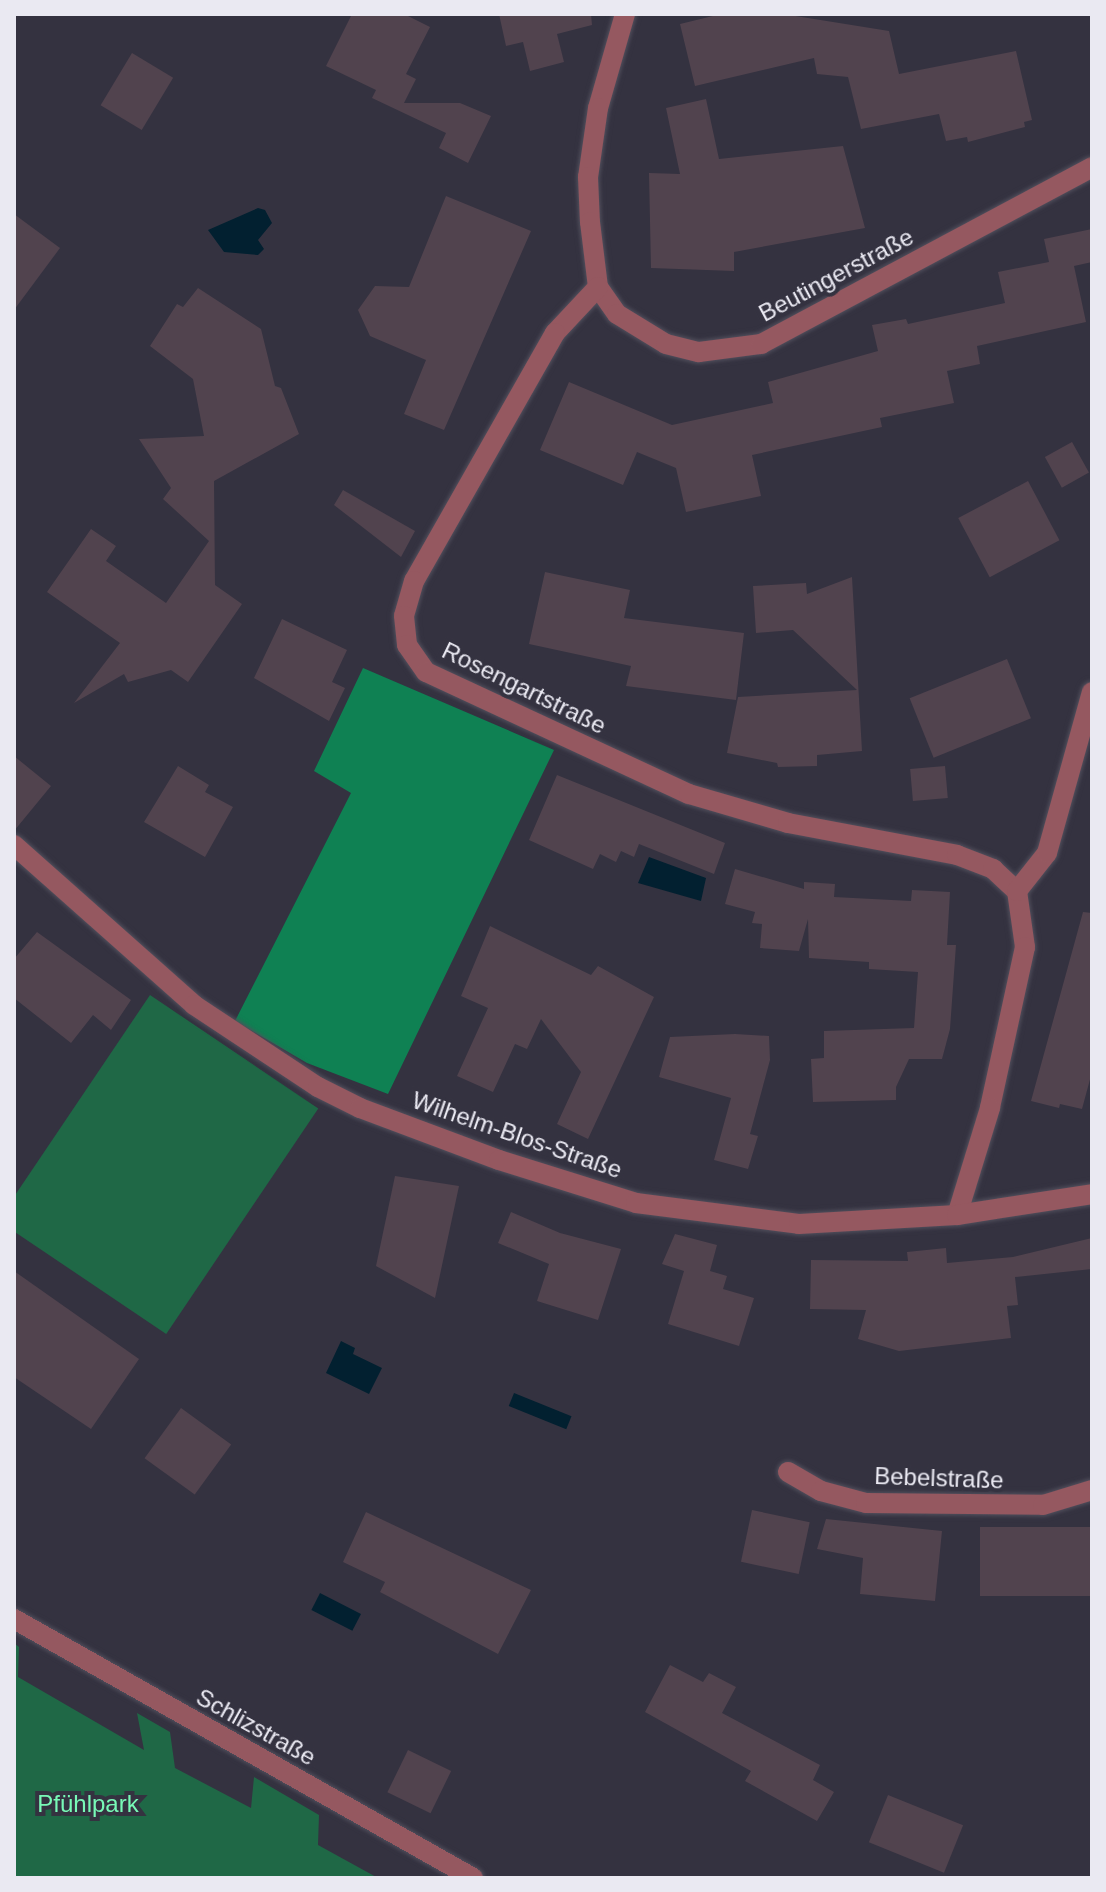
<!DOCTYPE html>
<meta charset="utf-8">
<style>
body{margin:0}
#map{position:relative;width:1106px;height:1892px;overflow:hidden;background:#343240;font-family:Arial,sans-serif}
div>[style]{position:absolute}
.green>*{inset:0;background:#1f6846;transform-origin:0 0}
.forest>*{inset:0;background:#0f8153}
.water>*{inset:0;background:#022030;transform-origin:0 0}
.building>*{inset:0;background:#51434e;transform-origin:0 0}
.roads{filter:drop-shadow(0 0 2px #514f5c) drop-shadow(0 0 2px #514f5c)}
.minor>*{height:20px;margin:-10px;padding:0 10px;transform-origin:10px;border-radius:10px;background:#955860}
span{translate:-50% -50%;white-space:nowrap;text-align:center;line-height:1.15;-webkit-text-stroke:8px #343240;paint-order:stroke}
.street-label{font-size:24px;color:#eae9f2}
.park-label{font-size:24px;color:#78f9b7}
.frame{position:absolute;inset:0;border:16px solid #eae9f2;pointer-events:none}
</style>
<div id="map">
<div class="green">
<i style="left:150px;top:995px;width:203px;height:272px;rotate:34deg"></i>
<i style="clip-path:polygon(14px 1643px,19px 1647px,18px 1677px,144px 1750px,137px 1713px,170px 1732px,175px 1768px,251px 1808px,254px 1777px,319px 1815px,318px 1845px,378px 1878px,14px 1878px)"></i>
</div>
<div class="forest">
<i style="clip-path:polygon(363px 668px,554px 750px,388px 1094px,307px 1063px,235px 1021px,351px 793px,314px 771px)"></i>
</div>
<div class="water">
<i style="clip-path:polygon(258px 208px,265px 210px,272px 223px,258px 240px,264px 249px,258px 255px,224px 252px,208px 230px)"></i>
<i style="clip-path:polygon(649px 857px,706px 878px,701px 901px,638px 883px)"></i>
<i style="clip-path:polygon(341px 1341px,355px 1348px,353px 1354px,382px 1368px,369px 1394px,326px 1373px)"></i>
<i style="left:514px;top:1393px;width:62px;height:14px;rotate:22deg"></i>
<i style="left:320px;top:1593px;width:46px;height:19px;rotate:27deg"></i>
</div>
<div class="building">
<i style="clip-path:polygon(352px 14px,404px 14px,430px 27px,406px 74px,416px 79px,404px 103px,460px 103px,491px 116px,468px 163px,439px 148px,446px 133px,372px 98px,376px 90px,326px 66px)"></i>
<i style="clip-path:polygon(499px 14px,591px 14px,592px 25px,557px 34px,564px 62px,530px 71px,523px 42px,506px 46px)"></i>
<i style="clip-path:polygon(721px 14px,783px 14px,889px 31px,899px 74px,1016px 51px,1032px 120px,1024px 122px,1025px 127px,968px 142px,967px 137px,946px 141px,939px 114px,861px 129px,848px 77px,817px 74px,814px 58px,695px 86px,680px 24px)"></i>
<i style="left:132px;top:53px;width:48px;height:61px;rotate:31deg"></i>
<i style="clip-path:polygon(706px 99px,719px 159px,843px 146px,865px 228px,734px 252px,734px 271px,651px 268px,649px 173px,680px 174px,666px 108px)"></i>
<i style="clip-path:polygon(446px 196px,531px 231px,444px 430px,404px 414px,426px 360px,370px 336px,358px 310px,375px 286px,409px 287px)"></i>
<i style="clip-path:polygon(14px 214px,60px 248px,14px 310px)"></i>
<i style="clip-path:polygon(1092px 229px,1092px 262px,1074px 266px,1086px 322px,977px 346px,980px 364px,947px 371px,954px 403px,880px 418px,882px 427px,752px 455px,761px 496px,686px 512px,676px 468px,637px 452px,623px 485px,540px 450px,569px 382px,672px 425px,773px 403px,768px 382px,878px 351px,872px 325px,906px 319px,908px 324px,1005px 303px,998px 272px,1049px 262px,1044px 239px)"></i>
<i style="clip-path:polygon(198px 288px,261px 329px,275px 386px,281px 388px,299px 434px,214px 481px,215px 585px,242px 604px,188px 682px,171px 670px,128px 682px,124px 674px,74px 703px,120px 643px,47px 592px,91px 529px,116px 546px,106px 561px,166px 603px,209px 541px,163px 499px,171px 488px,139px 439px,204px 436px,193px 379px,150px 346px,177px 304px,183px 307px)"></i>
<i style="left:1072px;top:442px;width:35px;height:31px;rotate:61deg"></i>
<i style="left:1028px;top:481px;width:67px;height:79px;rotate:62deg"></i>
<i style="clip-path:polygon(343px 490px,415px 531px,401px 557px,334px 505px)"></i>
<i style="clip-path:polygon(545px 572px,630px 590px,624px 618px,744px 633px,736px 700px,626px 686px,631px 666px,529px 644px)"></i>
<i style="clip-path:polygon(852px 577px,862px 751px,817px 755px,817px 766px,778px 767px,777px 763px,727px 753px,738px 697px,857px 690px,793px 630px,756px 633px,753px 586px,806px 583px,807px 594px)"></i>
<i style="clip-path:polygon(282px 619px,347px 650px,332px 682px,345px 688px,329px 721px,254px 678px)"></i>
<i style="left:1007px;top:659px;width:64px;height:105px;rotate:68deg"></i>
<i style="clip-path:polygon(14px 756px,51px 786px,14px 831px)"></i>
<i style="clip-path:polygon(178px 766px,209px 785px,205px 792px,233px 807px,205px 857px,144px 822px)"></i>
<i style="left:945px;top:766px;width:32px;height:35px;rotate:85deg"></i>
<i style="clip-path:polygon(557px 775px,725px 843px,714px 874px,639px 844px,634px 857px,621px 851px,616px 862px,600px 854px,593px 869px,529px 840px)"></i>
<i style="clip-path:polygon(735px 869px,804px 889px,804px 882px,835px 884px,834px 897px,911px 901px,912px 890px,950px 892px,947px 945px,956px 945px,950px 1029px,942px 1059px,909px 1059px,896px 1087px,896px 1100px,813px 1102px,811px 1059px,824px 1058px,824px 1031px,914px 1028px,918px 972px,869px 969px,869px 962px,809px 958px,808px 919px,799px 951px,760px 948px,762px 924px,752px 923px,755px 912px,725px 904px)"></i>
<i style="clip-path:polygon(1083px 912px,1092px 913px,1092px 1072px,1082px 1109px,1060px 1104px,1059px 1108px,1031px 1101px)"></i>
<i style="clip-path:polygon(490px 926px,591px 975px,598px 966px,654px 997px,588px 1139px,557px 1124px,581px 1072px,541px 1019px,527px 1049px,515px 1044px,493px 1092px,457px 1076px,488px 1008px,461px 996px)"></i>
<i style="clip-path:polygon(37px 932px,131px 1000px,111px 1030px,93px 1015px,71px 1043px,14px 998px,14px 959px)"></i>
<i style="clip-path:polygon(735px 1034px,769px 1036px,770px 1060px,750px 1134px,758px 1136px,748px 1169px,714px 1160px,731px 1098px,659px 1077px,670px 1037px)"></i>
<i style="clip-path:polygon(395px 1176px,459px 1186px,435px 1298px,376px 1266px)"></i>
<i style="clip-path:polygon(511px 1212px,560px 1233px,621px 1249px,598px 1320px,537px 1301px,549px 1264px,498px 1243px)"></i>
<i style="clip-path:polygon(675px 1234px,717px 1245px,710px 1271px,727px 1276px,723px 1289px,754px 1298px,739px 1346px,668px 1324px,684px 1271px,662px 1264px)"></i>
<i style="clip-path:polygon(1092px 1238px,1092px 1269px,1015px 1277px,1018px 1305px,1007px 1306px,1011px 1338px,899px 1351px,858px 1339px,866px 1310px,810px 1309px,811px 1260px,908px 1261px,907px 1252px,946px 1248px,947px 1263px,1013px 1257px)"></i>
<i style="clip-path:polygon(14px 1271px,139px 1359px,91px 1429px,14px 1377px)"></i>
<i style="left:181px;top:1408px;width:62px;height:62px;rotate:36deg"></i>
<i style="left:752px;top:1510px;width:59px;height:53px;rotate:12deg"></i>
<i style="clip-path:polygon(366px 1512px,531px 1590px,498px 1654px,380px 1592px,385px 1582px,343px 1562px)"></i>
<i style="clip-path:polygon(826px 1519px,942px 1531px,935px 1601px,860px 1594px,863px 1558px,817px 1549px)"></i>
<i style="left:1092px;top:1527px;width:69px;height:112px;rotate:90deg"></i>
<i style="clip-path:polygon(670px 1665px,703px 1682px,709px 1673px,736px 1687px,722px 1713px,820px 1765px,813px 1780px,834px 1792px,817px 1821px,745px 1781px,751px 1771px,645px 1712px)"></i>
<i style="left:408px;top:1750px;width:48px;height:47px;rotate:26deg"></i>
<i style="left:888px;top:1795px;width:81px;height:51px;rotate:22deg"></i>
</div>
<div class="roads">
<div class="minor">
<i style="left:625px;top:14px;width:98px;rotate:106deg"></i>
<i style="left:598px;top:108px;width:70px;rotate:98.2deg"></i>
<i style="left:588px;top:177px;width:45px;rotate:87.5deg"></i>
<i style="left:590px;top:222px;width:65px;rotate:83deg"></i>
<i style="left:598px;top:287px;width:33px;rotate:55deg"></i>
<i style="left:617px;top:314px;width:57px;rotate:31.5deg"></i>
<i style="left:666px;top:344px;width:34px;rotate:14deg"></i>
<i style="left:699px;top:352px;width:63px;rotate:-7.4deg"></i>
<i style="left:761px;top:344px;width:375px;rotate:-28.1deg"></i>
<i style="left:598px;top:287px;width:63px;rotate:133.1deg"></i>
<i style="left:555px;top:333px;width:285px;rotate:119.6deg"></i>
<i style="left:414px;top:581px;width:36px;rotate:106deg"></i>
<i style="left:404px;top:616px;width:29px;rotate:84deg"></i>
<i style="left:407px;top:645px;width:33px;rotate:55deg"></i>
<i style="left:426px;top:672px;width:290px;rotate:24.9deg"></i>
<i style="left:689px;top:794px;width:103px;rotate:16.3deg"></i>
<i style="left:788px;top:823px;width:172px;rotate:10.7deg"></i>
<i style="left:957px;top:855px;width:39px;rotate:21deg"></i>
<i style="left:993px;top:869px;width:33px;rotate:43deg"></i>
<i style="left:1017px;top:891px;width:57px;rotate:81.9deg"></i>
<i style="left:1025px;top:947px;width:165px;rotate:102.3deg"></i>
<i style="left:990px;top:1108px;width:112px;rotate:107.1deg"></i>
<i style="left:14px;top:845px;width:241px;rotate:41.6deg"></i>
<i style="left:194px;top:1005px;width:149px;rotate:33.5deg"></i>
<i style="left:318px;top:1087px;width:47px;rotate:26.6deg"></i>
<i style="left:360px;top:1108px;width:148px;rotate:20.5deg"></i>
<i style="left:499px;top:1160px;width:144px;rotate:17.4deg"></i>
<i style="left:636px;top:1203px;width:164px;rotate:7.3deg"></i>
<i style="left:799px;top:1224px;width:158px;rotate:-3.3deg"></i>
<i style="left:957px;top:1215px;width:137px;rotate:-8.8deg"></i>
<i style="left:1017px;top:891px;width:48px;rotate:-51.7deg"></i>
<i style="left:1047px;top:853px;width:167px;rotate:-74.4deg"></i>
<i style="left:788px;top:1472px;width:38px;rotate:30deg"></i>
<i style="left:821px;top:1491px;width:47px;rotate:14.9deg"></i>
<i style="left:866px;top:1503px;width:177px;rotate:0.6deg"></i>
<i style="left:1043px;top:1505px;width:51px;rotate:-17deg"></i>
<i style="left:14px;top:1619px;width:527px;rotate:29.43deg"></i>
</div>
</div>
<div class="street-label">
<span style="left:836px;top:275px;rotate:-28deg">Beutingerstraße</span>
<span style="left:524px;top:688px;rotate:26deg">Rosengartstraße</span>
<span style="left:517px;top:1135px;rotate:19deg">Wilhelm-Blos-Straße</span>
<span style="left:939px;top:1478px;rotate:2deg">Bebelstraße</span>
<span style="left:256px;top:1727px;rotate:29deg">Schlizstraße</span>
</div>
<div class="park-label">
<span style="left:88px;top:1804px">Pfühlpark</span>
</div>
<div class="frame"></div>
</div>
